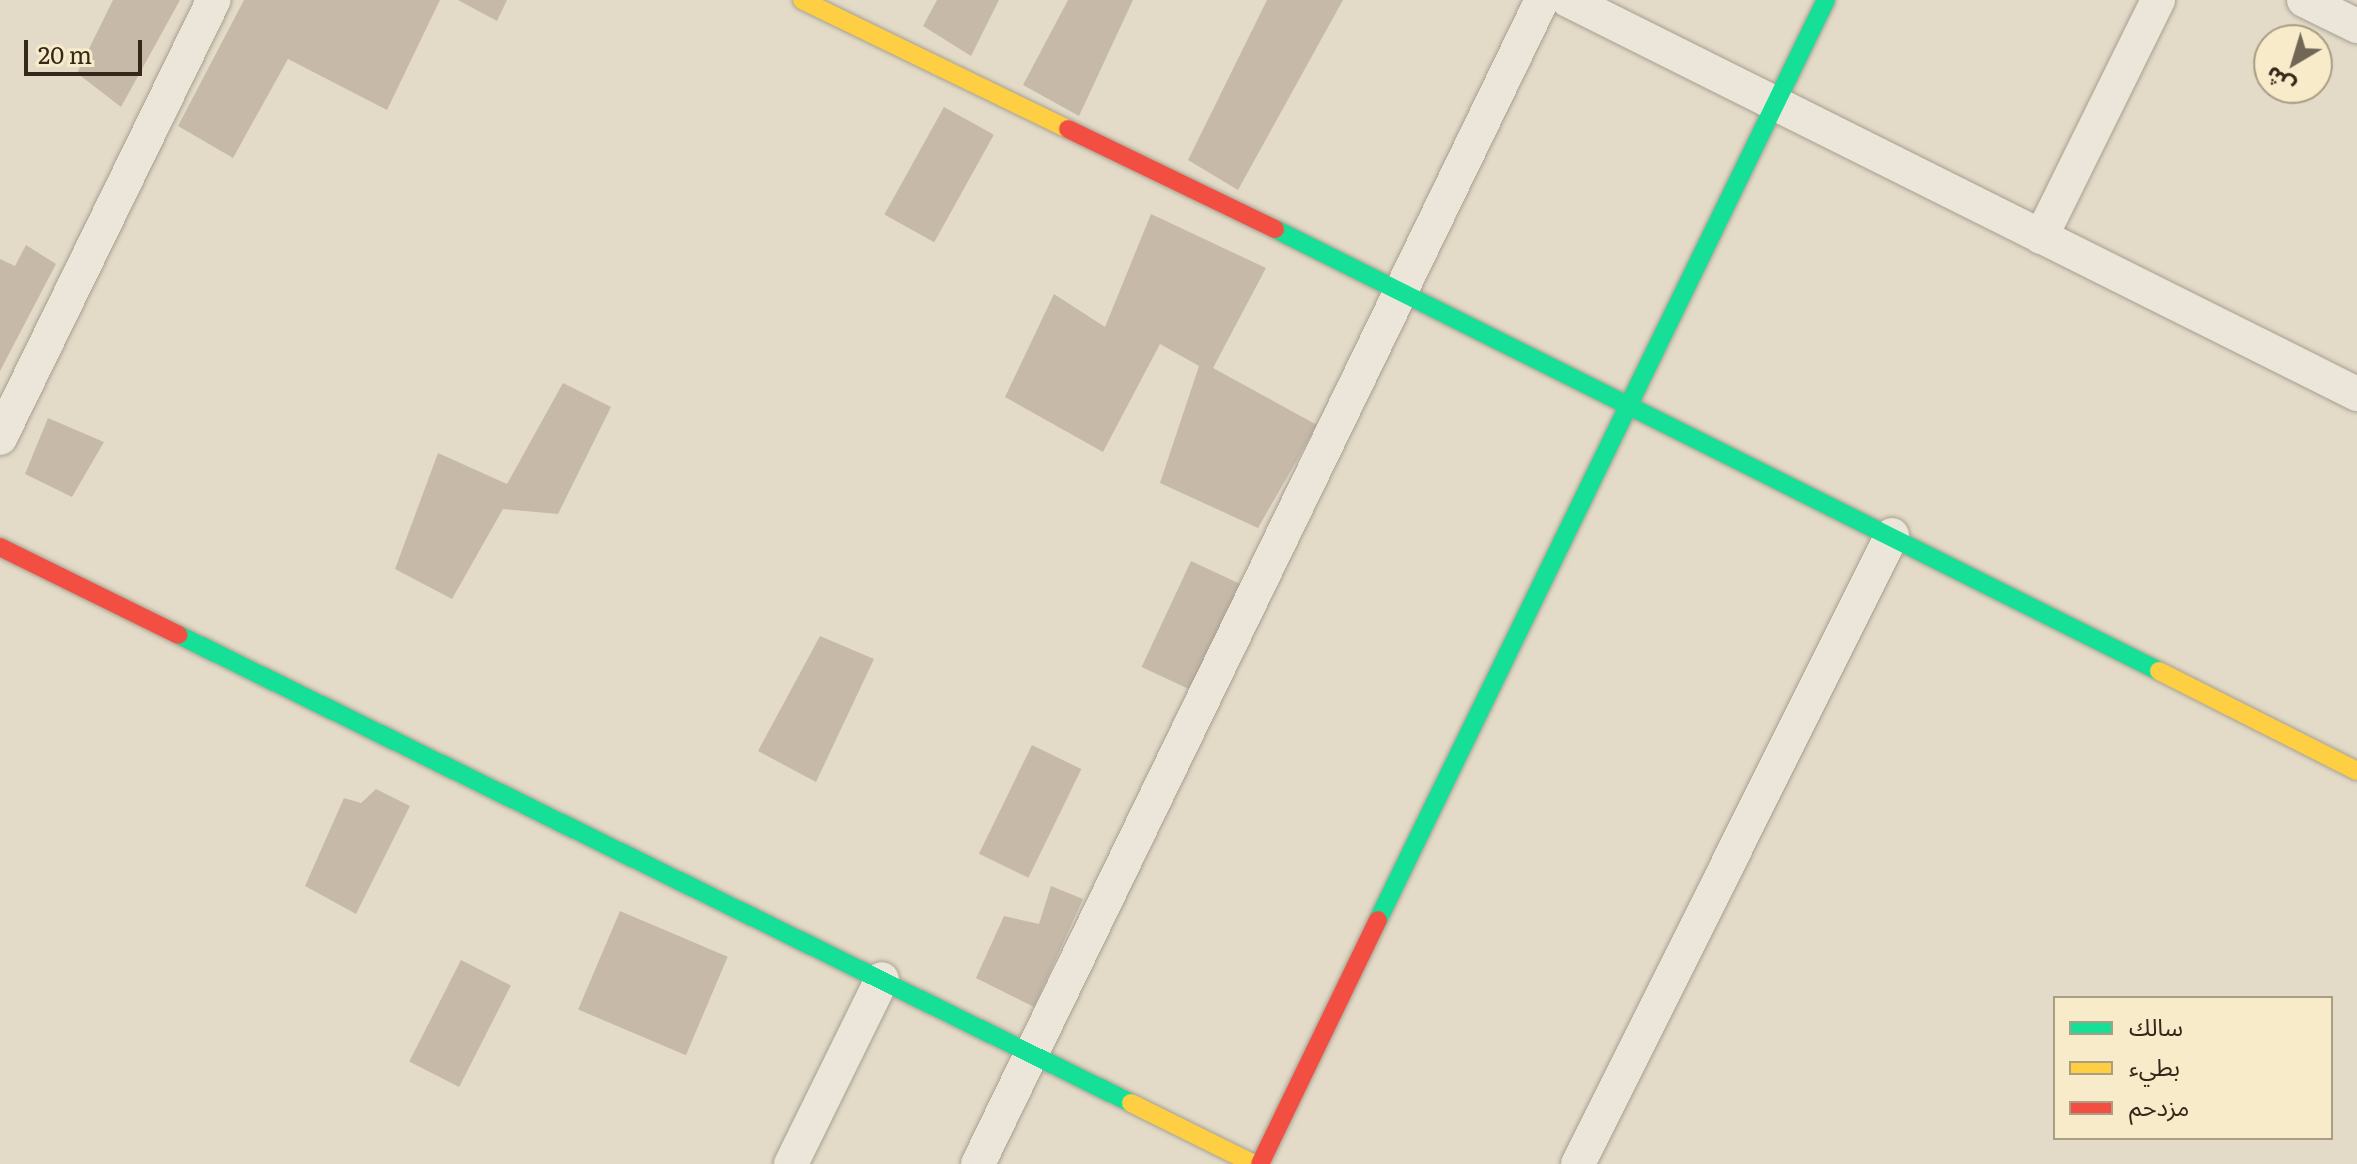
<!DOCTYPE html>
<meta charset="utf-8">
<style>
body{margin:0}
#map{position:relative;width:2357px;height:1164px;overflow:hidden;background:#e3dbc7;font-family:Literata,"Noto Sans Arabic",serif}
div>[style]{position:absolute}
.building>*{inset:0;background:#c7b9a8;transform-origin:0 0}
.roads{filter:drop-shadow(0 0 2px #a7a091) drop-shadow(0 0 2px #a7a091)}
.street>*{height:34px;margin:-17px;padding:0 17px;transform-origin:17px;border-radius:17px;background:#ebe6d9}
.fast>*{height:18px;margin:-9px;padding:0 9px;transform-origin:9px;border-radius:9px;background:#16e098}
.slow>*{height:18px;margin:-9px;padding:0 9px;transform-origin:9px;border-radius:9px;background:#ffcf43}
.jam>*{height:18px;margin:-9px;padding:0 9px;transform-origin:9px;border-radius:9px;background:#f24e42}
span{translate:-50% -50%;white-space:nowrap;text-align:center;line-height:1.15;-webkit-text-stroke:8px #f7ebca;paint-order:stroke}
.legend{position:absolute;left:2053px;top:996px;width:280px;height:144px;box-sizing:border-box;background:#f7ebca;border:2px solid #a99d84;margin:0;padding:10px 14px;list-style:none;font-size:24px;color:#35281a}
.legend li{display:flex;align-items:center;gap:16px;height:40px}
.legend b{width:40px;border:2px solid #a99d84}
.north{position:absolute;left:2253px;top:24px;width:80px;height:80px;box-sizing:border-box;background:#f7ebca;border:2px solid #a99d84;border-radius:50%;rotate:218deg;font-size:22px;font-weight:700;line-height:32px;text-align:center;color:#35281a}
.north::after{content:'';display:block;margin:auto;width:28px;height:36px;background:#726757;clip-path:polygon(50% 0,100% 100%,50% 72%,0 100%)}
.scale{position:absolute;left:24px;top:40px;width:118px;height:36px;box-sizing:border-box;border:4px solid #35281a;border-top:0;padding-left:10px;font-size:24px;line-height:28px;white-space:nowrap;color:#35281a;-webkit-text-stroke:6px #f7ebca;paint-order:stroke}
</style>
<div id="map">
<div class="building">
<i style="clip-path:polygon(113px 0,180px 0,121px 107px,77px 73px)"></i>
<i style="clip-path:polygon(244px 0,440px 0,387px 110px,288px 59px,233px 158px,178px 126px)"></i>
<i style="clip-path:polygon(458px 0,507px 0,497px 21px)"></i>
<i style="clip-path:polygon(937px 0,999px 0,971px 56px,923px 26px)"></i>
<i style="clip-path:polygon(1068px 0,1133px 0,1079px 116px,1023px 85px)"></i>
<i style="clip-path:polygon(1267px 0,1343px 0,1238px 190px,1188px 160px)"></i>
<i style="left:944px;top:107px;width:57px;height:123px;rotate:29deg"></i>
<i style="clip-path:polygon(1151px 214px,1266px 268px,1213px 368px,1317px 425px,1258px 528px,1160px 483px,1199px 366px,1160px 344px,1103px 452px,1005px 397px,1054px 294px,1105px 327px)"></i>
<i style="clip-path:polygon(26px 245px,56px 264px,0 371px,0 259px,15px 266px)"></i>
<i style="clip-path:polygon(563px 383px,611px 407px,558px 514px,503px 509px,452px 599px,395px 569px,438px 453px,507px 484px)"></i>
<i style="clip-path:polygon(48px 418px,104px 442px,72px 497px,25px 474px)"></i>
<i style="left:1191px;top:561px;width:55px;height:117px;rotate:25deg"></i>
<i style="clip-path:polygon(820px 636px,874px 659px,816px 782px,758px 751px)"></i>
<i style="left:1032px;top:745px;width:55px;height:121px;rotate:26deg"></i>
<i style="clip-path:polygon(376px 789px,410px 806px,356px 914px,305px 886px,344px 798px,361px 803px)"></i>
<i style="clip-path:polygon(1051px 886px,1083px 899px,1034px 1007px,976px 978px,1004px 916px,1039px 924px)"></i>
<i style="left:620px;top:911px;width:117px;height:107px;rotate:23deg"></i>
<i style="left:461px;top:960px;width:56px;height:114px;rotate:27deg"></i>
</div>
<div class="roads">
<div class="street">
<i style="left:1568px;top:0;width:882px;rotate:26.54deg"></i>
<i style="left:2304px;top:0;width:59px;rotate:26.1deg"></i>
<i style="left:2041px;top:237px;width:264px;rotate:-63.7deg"></i>
<i style="left:0;top:438px;width:487px;rotate:-64deg"></i>
<i style="left:791px;top:1164px;width:206px;rotate:-63.8deg"></i>
<i style="left:978px;top:1164px;width:1293px;rotate:-64.15deg"></i>
<i style="left:1578px;top:1164px;width:703px;rotate:-63.47deg"></i>
</div>
<div class="fast">
<i style="left:1275px;top:229px;width:988px;rotate:26.57deg"></i>
<i style="left:179px;top:635px;width:1061px;rotate:26.18deg"></i>
<i style="left:1378px;top:920px;width:1023px;rotate:-64.04deg"></i>
</div>
<div class="slow">
<i style="left:802px;top:0;width:296px;rotate:25.9deg"></i>
<i style="left:2159px;top:671px;width:222px;rotate:26.8deg"></i>
<i style="left:1131px;top:1103px;width:137px;rotate:26.4deg"></i>
</div>
<div class="jam">
<i style="left:1068px;top:129px;width:230px;rotate:25.8deg"></i>
<i style="left:0;top:547px;width:199px;rotate:26.2deg"></i>
<i style="left:1260px;top:1164px;width:271px;rotate:-64.2deg"></i>
</div>
</div>
<ul class="legend">
<li><b style="height:10px;background:#16e098"></b>سالك</li>
<li><b style="height:10px;background:#ffcf43"></b>بطيء</li>
<li><b style="height:10px;background:#f24e42"></b>مزدحم</li>
</ul>
<div class="north">ش</div>
<div class="scale">20 m</div>
</div>
